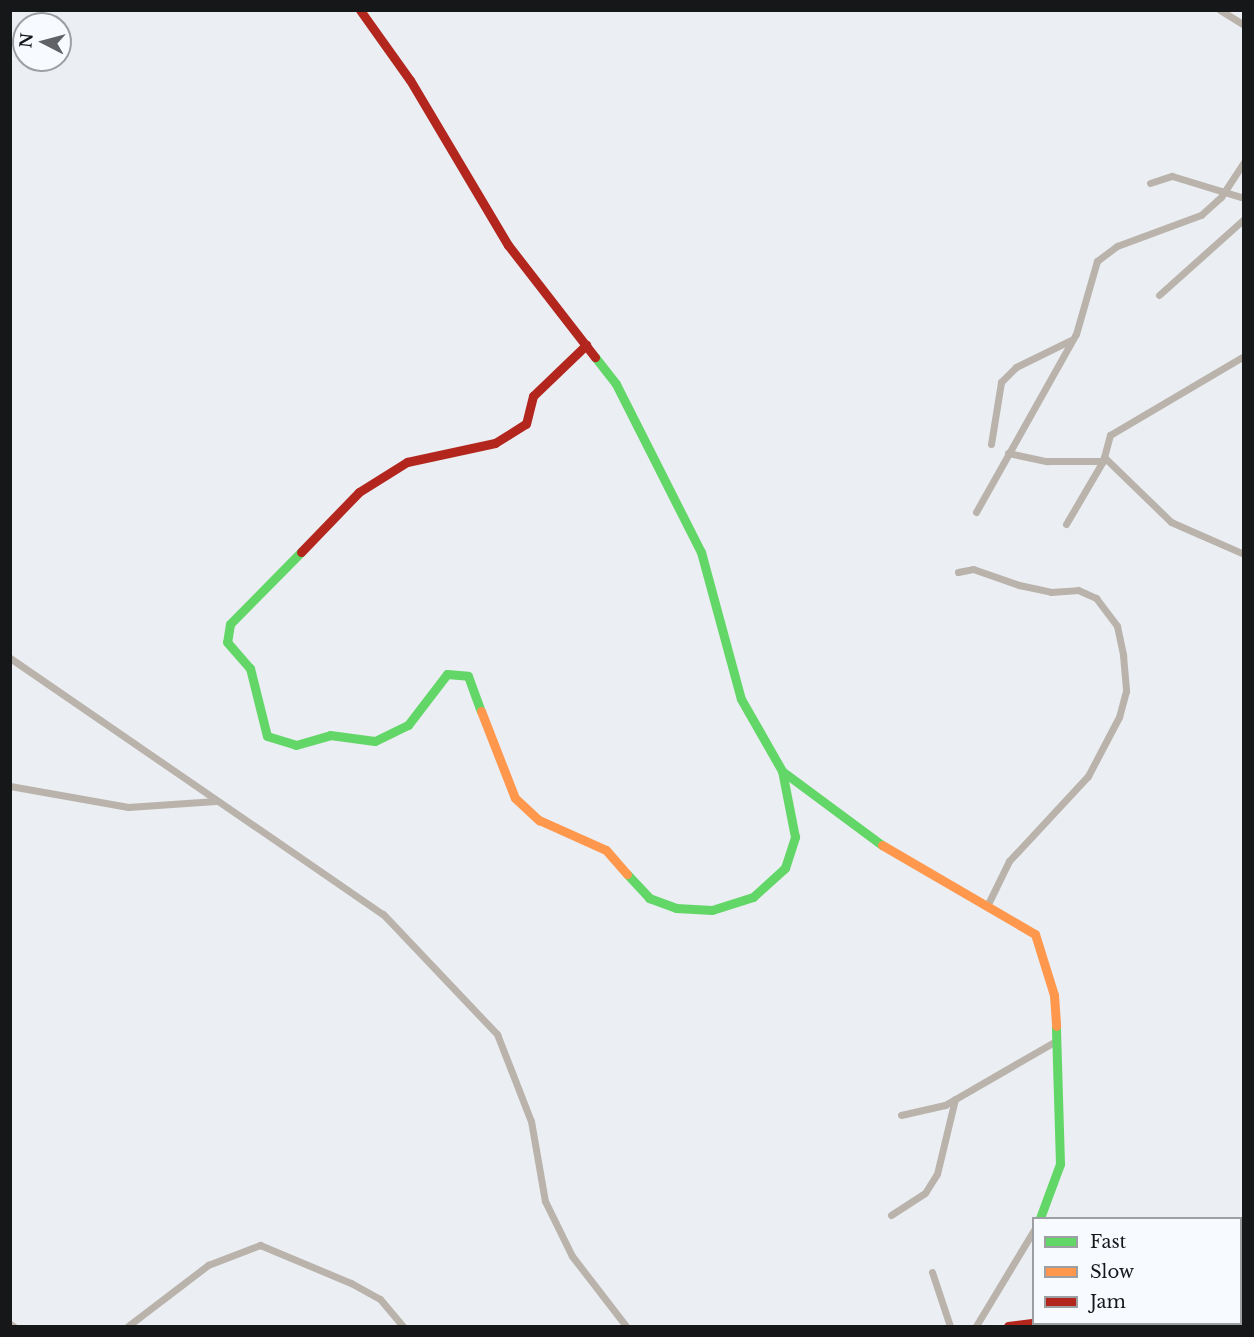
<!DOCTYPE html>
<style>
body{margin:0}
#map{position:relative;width:1254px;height:1337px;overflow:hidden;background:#ebeef2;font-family:"Libre Baskerville",serif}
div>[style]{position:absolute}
.street>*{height:7px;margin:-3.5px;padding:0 3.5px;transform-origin:3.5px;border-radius:3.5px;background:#b9b3ab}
.fast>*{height:9px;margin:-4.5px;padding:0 4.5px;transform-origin:4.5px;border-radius:4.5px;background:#63d668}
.slow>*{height:9px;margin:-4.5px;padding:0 4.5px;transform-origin:4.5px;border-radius:4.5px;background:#ff974d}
.jam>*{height:9px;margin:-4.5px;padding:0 4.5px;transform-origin:4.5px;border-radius:4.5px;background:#b3261e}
span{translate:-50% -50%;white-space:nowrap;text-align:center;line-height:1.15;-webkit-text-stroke:5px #f7fbff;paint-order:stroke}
.frame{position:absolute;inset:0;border:12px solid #151719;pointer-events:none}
.legend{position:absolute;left:1032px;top:1217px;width:210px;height:108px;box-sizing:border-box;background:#f7fbff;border:2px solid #9da0a3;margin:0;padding:8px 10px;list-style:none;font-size:18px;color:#151719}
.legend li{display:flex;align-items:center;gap:12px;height:30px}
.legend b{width:30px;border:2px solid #9da0a3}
.north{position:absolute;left:12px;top:12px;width:60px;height:60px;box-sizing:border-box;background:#f7fbff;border:2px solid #9da0a3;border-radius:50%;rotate:276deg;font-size:16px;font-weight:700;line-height:24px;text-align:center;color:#151719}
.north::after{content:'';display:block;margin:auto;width:21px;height:27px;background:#606265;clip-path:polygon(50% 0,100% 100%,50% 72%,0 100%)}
</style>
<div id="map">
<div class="street">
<i style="left:1220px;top:10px;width:28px;rotate:32deg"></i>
<i style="left:1150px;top:183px;width:23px;rotate:-18deg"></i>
<i style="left:1172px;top:176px;width:75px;rotate:17deg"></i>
<i style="left:1159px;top:295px;width:114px;rotate:-41.8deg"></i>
<i style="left:991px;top:444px;width:63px;rotate:-80.8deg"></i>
<i style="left:1001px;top:382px;width:21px;rotate:-45deg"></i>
<i style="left:1016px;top:367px;width:61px;rotate:-26.1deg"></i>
<i style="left:1008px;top:453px;width:40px;rotate:12deg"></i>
<i style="left:1047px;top:461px;width:56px"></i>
<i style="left:1104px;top:457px;width:93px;rotate:44.1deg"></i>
<i style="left:1171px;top:522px;width:80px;rotate:23.7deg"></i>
<i style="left:976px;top:512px;width:204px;rotate:-60.7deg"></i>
<i style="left:1076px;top:334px;width:76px;rotate:-74deg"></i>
<i style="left:1097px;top:261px;width:25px;rotate:-37deg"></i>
<i style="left:1117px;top:246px;width:90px;rotate:-20.3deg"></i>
<i style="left:1201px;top:215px;width:27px;rotate:-42deg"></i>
<i style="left:1221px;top:197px;width:42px;rotate:-56.7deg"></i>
<i style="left:1066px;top:524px;width:73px;rotate:-59.6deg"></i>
<i style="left:1103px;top:461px;width:27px;rotate:-75deg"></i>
<i style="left:1110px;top:435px;width:156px;rotate:-30.5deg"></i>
<i style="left:958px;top:572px;width:15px;rotate:-11deg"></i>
<i style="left:973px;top:569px;width:49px;rotate:19.2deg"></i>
<i style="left:1019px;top:585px;width:33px;rotate:12deg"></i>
<i style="left:1051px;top:592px;width:27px;rotate:-4deg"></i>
<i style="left:1078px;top:590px;width:20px;rotate:24deg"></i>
<i style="left:1096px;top:598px;width:35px;rotate:53deg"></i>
<i style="left:1117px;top:626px;width:30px;rotate:78deg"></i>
<i style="left:1123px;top:655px;width:36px;rotate:85deg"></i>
<i style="left:1126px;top:691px;width:27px;rotate:105deg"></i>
<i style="left:1119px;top:717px;width:67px;rotate:117.7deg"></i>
<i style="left:1088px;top:776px;width:116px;rotate:132.9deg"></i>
<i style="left:1009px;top:861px;width:48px;rotate:116deg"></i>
<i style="left:10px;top:658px;width:452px;rotate:34.5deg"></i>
<i style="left:383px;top:914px;width:166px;rotate:46.5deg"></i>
<i style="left:497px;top:1034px;width:93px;rotate:68.7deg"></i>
<i style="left:531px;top:1121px;width:81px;rotate:80.1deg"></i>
<i style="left:545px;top:1201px;width:61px;rotate:63.9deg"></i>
<i style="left:572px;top:1256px;width:88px;rotate:52.4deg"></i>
<i style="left:10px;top:786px;width:120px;rotate:10.1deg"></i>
<i style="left:128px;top:807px;width:88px;rotate:-3.9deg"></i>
<i style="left:901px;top:1115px;width:45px;rotate:-12.8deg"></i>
<i style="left:945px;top:1105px;width:128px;rotate:-30deg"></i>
<i style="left:891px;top:1215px;width:40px;rotate:-32.9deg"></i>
<i style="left:925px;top:1193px;width:22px;rotate:-58deg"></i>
<i style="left:937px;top:1174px;width:77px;rotate:-76.5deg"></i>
<i style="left:932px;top:1272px;width:57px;rotate:71.6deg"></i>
<i style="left:10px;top:1324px;width:4px;rotate:34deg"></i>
<i style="left:128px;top:1326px;width:101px;rotate:-37.3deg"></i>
<i style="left:208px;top:1265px;width:56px;rotate:-21deg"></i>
<i style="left:260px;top:1245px;width:99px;rotate:22.7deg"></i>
<i style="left:351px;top:1283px;width:33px;rotate:29deg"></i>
<i style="left:380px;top:1299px;width:35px;rotate:50deg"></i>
<i style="left:976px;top:1326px;width:112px;rotate:-58.9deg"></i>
</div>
<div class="fast">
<i style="left:595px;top:357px;width:34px;rotate:52deg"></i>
<i style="left:616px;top:384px;width:188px;rotate:63.2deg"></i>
<i style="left:701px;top:552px;width:152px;rotate:74.8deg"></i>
<i style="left:741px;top:699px;width:83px;rotate:60.3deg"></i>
<i style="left:782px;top:771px;width:124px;rotate:36.5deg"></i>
<i style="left:301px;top:552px;width:101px;rotate:134.6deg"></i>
<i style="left:230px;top:624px;width:18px;rotate:99deg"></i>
<i style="left:227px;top:642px;width:35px;rotate:49deg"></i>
<i style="left:250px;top:668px;width:70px;rotate:76deg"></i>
<i style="left:267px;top:736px;width:30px;rotate:17deg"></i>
<i style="left:296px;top:745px;width:35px;rotate:-16deg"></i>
<i style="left:330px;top:735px;width:45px;rotate:7.6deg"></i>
<i style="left:375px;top:741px;width:37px;rotate:-26deg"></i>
<i style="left:408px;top:725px;width:64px;rotate:-52.6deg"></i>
<i style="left:447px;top:674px;width:21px;rotate:5deg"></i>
<i style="left:468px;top:676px;width:37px;rotate:70deg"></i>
<i style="left:627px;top:874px;width:33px;rotate:47deg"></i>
<i style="left:649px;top:898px;width:29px;rotate:20deg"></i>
<i style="left:676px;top:908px;width:36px;rotate:3deg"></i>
<i style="left:712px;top:910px;width:43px;rotate:-17.6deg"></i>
<i style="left:753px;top:897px;width:43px;rotate:-42.2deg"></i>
<i style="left:785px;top:868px;width:33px;rotate:-72deg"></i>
<i style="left:795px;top:837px;width:67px;rotate:-101.1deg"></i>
<i style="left:1040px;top:1218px;width:58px;rotate:-69.7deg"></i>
<i style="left:1060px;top:1164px;width:138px;rotate:-91.7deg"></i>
<i style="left:1240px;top:1309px;width:4px"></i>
</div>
<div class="slow">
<i style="left:481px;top:711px;width:93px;rotate:68.7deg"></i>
<i style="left:515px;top:798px;width:33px;rotate:43deg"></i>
<i style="left:539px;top:820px;width:73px;rotate:24.1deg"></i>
<i style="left:606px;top:850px;width:32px;rotate:49deg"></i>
<i style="left:882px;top:845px;width:177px;rotate:30.2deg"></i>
<i style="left:1035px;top:934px;width:64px;rotate:72.7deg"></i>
<i style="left:1054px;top:995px;width:31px;rotate:86deg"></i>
</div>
<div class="jam">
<i style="left:360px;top:10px;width:86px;rotate:54.5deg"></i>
<i style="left:410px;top:80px;width:192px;rotate:59.3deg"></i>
<i style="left:508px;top:245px;width:142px;rotate:52.2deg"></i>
<i style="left:301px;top:552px;width:83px;rotate:-46deg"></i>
<i style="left:359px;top:492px;width:57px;rotate:-32deg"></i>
<i style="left:407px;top:462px;width:90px;rotate:-12.2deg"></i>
<i style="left:495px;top:443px;width:36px;rotate:-32deg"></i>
<i style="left:526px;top:424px;width:29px;rotate:-76deg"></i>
<i style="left:533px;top:396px;width:74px;rotate:-43.9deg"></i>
<i style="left:1008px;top:1326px;width:26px;rotate:-7deg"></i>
</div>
<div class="frame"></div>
<ul class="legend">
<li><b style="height:8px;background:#63d668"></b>Fast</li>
<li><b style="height:8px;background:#ff974d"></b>Slow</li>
<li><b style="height:8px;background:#b3261e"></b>Jam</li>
</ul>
<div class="north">N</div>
</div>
